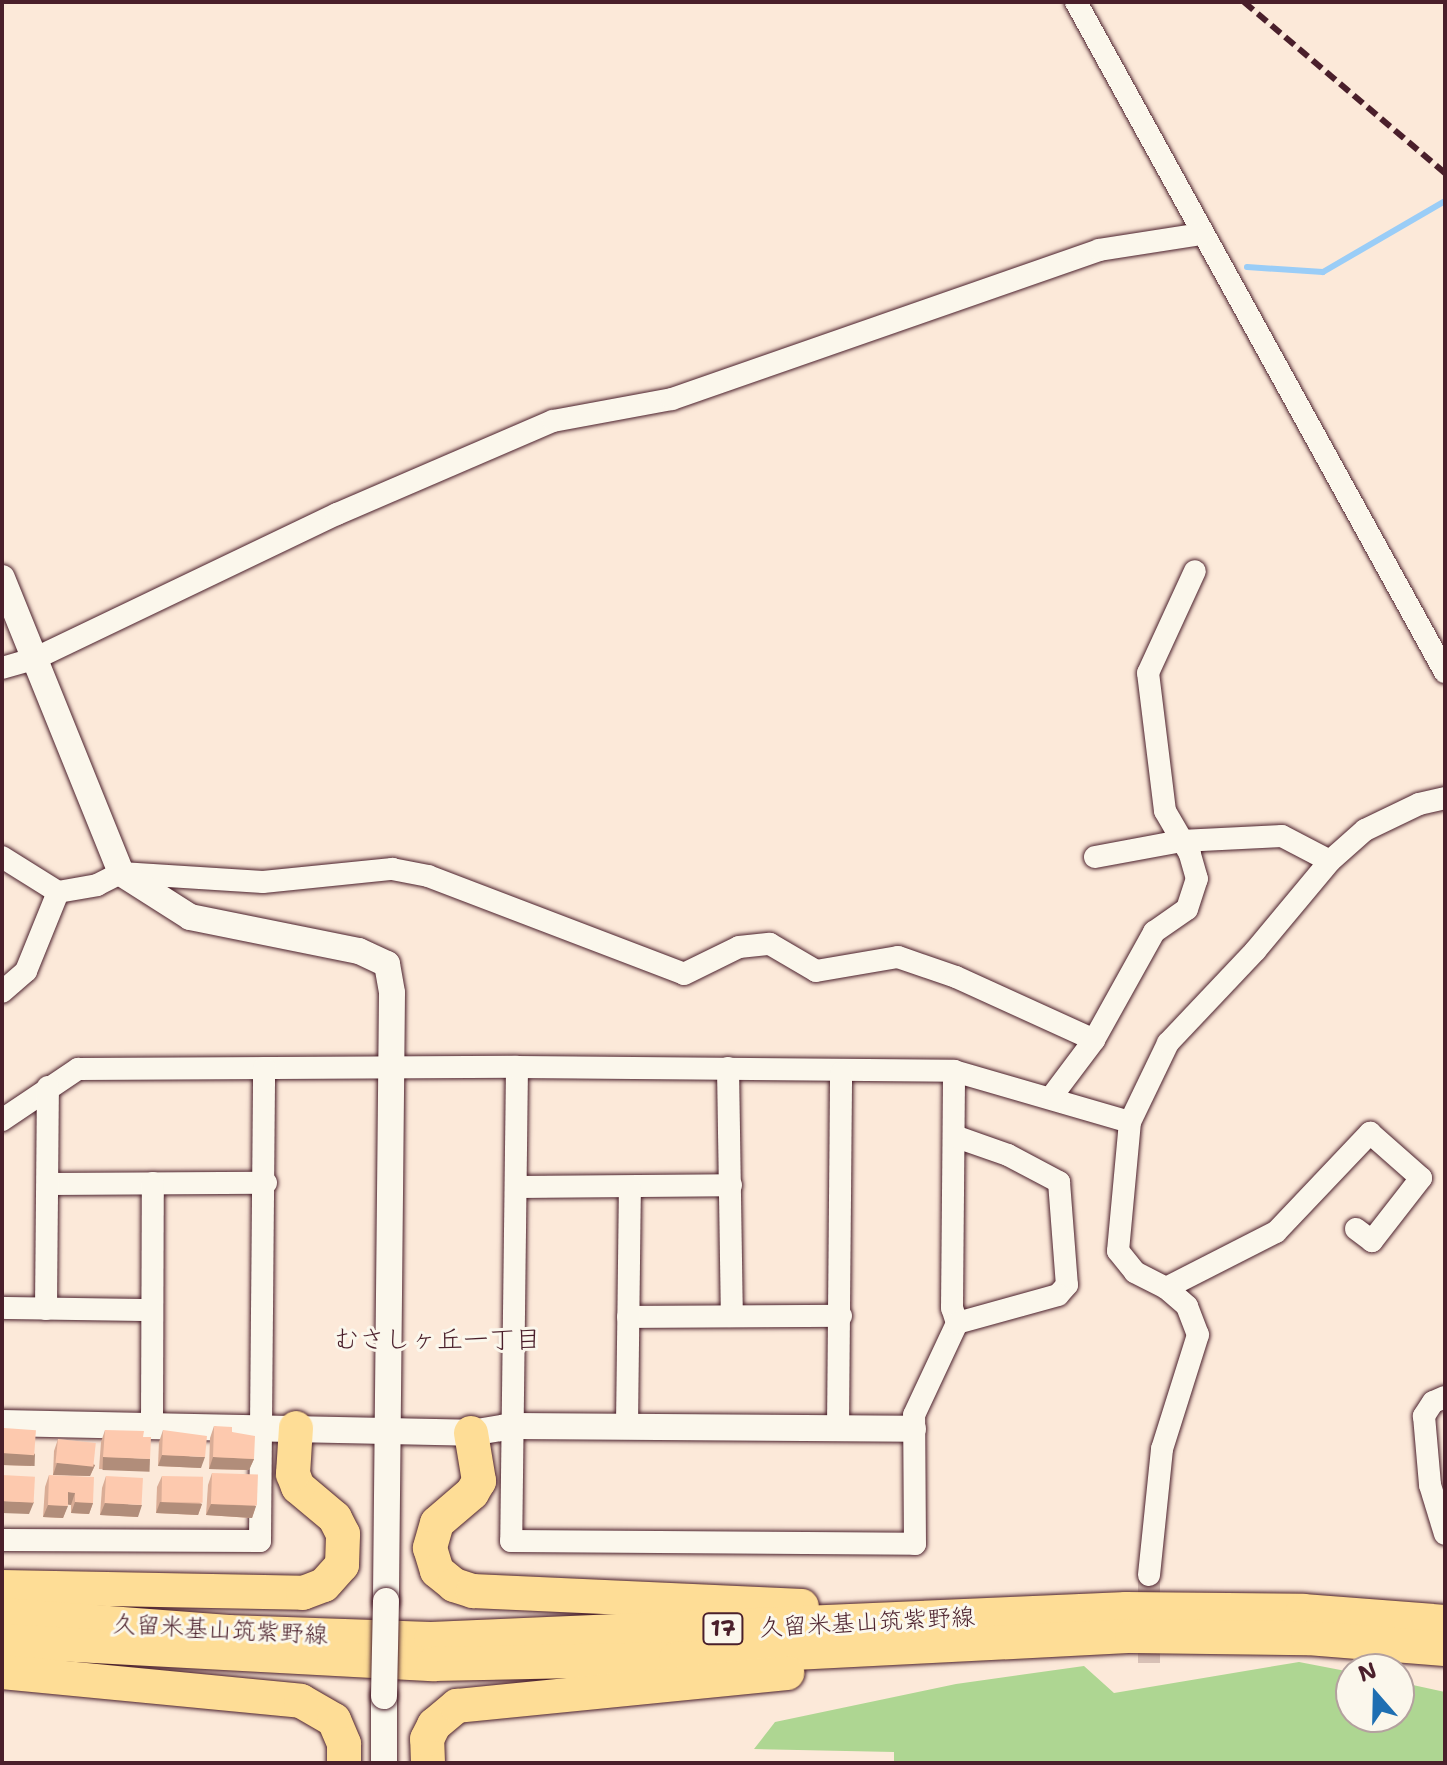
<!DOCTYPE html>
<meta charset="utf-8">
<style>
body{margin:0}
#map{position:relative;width:1447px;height:1765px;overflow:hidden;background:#fce9d9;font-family:"Shantell Sans","Klee One",sans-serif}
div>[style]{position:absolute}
.green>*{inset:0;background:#aed692}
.stream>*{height:6px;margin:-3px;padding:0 3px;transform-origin:3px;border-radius:3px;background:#9acdf7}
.minor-tunnel>*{height:22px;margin-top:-11px;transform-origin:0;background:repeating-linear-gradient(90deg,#d8c1b6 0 22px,transparent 0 33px)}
.roads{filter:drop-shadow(0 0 2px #4a1f2b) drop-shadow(0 0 2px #4a1f2b)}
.minor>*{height:22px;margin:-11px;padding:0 11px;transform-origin:11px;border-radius:11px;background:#fbf7ec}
.tertiary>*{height:26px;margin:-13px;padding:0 13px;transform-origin:13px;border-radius:13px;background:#fbf7ec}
.primary>*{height:34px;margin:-17px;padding:0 17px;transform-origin:17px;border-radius:17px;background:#fedd96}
.rail>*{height:6px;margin-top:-3px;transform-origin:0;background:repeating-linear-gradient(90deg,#4a1f2b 0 12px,transparent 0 18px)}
.bridges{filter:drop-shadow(0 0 2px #4a1f2b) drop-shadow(0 0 2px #4a1f2b)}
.tertiary-bridge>*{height:26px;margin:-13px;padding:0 13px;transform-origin:13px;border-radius:13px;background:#fbf7ec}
.wall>*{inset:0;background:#daad96}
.shaded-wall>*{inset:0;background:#b18d7a;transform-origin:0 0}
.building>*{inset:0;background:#fdc9ae;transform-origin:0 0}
span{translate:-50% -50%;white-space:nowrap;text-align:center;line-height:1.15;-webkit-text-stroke:6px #fbf7ec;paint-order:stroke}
.shield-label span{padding:2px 6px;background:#fbf7ec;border:2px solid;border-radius:6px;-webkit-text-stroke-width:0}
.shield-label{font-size:22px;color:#4a1f2b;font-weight:700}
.street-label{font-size:24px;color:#4a1f2b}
.neighbourhood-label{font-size:26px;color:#4a1f2b}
.frame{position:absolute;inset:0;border:4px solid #4a1f2b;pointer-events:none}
.north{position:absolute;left:1335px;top:1653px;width:80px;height:80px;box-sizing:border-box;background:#fbf7ec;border:2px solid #b4a19f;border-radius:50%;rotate:340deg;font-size:22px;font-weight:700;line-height:32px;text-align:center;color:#4a1f2b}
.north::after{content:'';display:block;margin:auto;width:28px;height:36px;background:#1f6fb2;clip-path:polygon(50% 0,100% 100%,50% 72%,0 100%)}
</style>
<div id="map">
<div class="green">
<i style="clip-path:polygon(1299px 1662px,1351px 1672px,1351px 1717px,1399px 1717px,1399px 1682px,1445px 1692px,1445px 1763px,894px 1763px,894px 1752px,754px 1749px,775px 1722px,956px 1684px,1084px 1666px,1114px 1693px)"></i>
</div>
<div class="stream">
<i style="left:1247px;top:267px;width:76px;rotate:3.8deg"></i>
<i style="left:1323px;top:272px;width:141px;rotate:-30.2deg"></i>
</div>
<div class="minor-tunnel">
<i style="left:1149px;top:1575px;width:91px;rotate:90deg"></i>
</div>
<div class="roads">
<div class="minor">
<i style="left:1076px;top:2px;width:765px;rotate:61.16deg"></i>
<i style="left:2px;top:668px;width:33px;rotate:-16deg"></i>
<i style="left:34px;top:659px;width:336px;rotate:-25.6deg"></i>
<i style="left:337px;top:514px;width:235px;rotate:-23.3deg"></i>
<i style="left:553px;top:421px;width:121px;rotate:-10.5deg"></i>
<i style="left:672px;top:399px;width:452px;rotate:-19.2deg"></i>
<i style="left:1099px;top:250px;width:103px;rotate:-8.9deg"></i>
<i style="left:2px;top:857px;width:66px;rotate:32deg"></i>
<i style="left:58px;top:892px;width:40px;rotate:-10deg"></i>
<i style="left:97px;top:885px;width:27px;rotate:-27deg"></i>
<i style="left:121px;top:873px;width:142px;rotate:3.6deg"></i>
<i style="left:263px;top:882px;width:130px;rotate:-5.8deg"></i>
<i style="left:392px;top:869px;width:37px;rotate:11deg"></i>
<i style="left:428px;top:876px;width:274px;rotate:20.9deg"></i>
<i style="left:684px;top:974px;width:61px;rotate:-26.1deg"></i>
<i style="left:739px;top:947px;width:31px;rotate:-6deg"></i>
<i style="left:770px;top:944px;width:53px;rotate:30.4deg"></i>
<i style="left:816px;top:971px;width:83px;rotate:-9.7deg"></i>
<i style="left:898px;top:957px;width:61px;rotate:19deg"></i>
<i style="left:956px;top:977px;width:152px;rotate:24.5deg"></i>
<i style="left:1095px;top:857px;width:87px;rotate:-10.5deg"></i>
<i style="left:1181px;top:841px;width:101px;rotate:-2.8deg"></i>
<i style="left:1282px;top:836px;width:54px;rotate:27.5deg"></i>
<i style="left:2px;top:992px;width:32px;rotate:-41deg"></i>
<i style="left:26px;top:971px;width:85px;rotate:-67.9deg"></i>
<i style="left:517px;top:1067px;width:474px;rotate:90.7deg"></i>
<i style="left:511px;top:1541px;width:404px;rotate:0.4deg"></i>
<i style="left:915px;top:1544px;width:129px;rotate:-90.4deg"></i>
<i style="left:914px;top:1415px;width:102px;rotate:-64.9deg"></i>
<i style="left:957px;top:1323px;width:16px;rotate:-108deg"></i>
<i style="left:952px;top:1308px;width:237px;rotate:-89.5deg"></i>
<i style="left:728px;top:1068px;width:248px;rotate:89.1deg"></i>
<i style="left:1052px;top:1096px;width:70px;rotate:-53.1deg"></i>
<i style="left:1094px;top:1040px;width:124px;rotate:-60.9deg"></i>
<i style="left:1154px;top:932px;width:40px;rotate:-34.9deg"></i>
<i style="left:1187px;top:909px;width:32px;rotate:-72deg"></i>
<i style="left:1197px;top:879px;width:26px;rotate:-106deg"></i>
<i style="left:1190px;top:854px;width:50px;rotate:-120.2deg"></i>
<i style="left:1165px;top:811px;width:139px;rotate:-97deg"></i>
<i style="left:1148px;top:673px;width:112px;rotate:-65.3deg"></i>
<i style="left:2px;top:1120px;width:92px;rotate:-33.9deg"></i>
<i style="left:78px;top:1069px;width:439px;rotate:-0.3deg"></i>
<i style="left:517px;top:1067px;width:437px;rotate:0.5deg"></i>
<i style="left:954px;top:1071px;width:183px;rotate:16.2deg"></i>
<i style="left:954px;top:1136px;width:57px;rotate:19.4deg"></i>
<i style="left:1008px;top:1155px;width:58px;rotate:27.9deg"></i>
<i style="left:1059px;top:1182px;width:103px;rotate:85.6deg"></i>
<i style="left:1067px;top:1285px;width:13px;rotate:132deg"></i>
<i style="left:1058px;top:1295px;width:105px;rotate:164.5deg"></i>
<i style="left:48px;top:1184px;width:218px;rotate:-0.3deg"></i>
<i style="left:518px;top:1187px;width:213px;rotate:-0.5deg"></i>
<i style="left:1166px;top:1288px;width:123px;rotate:-27deg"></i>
<i style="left:1276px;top:1232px;width:137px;rotate:-46.5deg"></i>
<i style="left:1370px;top:1133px;width:68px;rotate:41.4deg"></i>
<i style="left:1421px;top:1178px;width:80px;rotate:127.9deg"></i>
<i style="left:1372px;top:1241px;width:20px;rotate:-143deg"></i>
<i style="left:2px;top:1308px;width:147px;rotate:0.8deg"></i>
<i style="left:46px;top:1309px;width:222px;rotate:-89.5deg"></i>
<i style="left:628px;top:1317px;width:213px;rotate:-0.3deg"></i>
<i style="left:1445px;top:1397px;width:13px;rotate:157deg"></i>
<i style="left:1433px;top:1402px;width:17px;rotate:123deg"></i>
<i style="left:1424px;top:1416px;width:69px;rotate:85deg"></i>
<i style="left:1430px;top:1485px;width:51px;rotate:73deg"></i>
<i style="left:152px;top:1422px;width:239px;rotate:-89.8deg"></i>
<i style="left:627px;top:1426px;width:239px;rotate:-89.3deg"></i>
<i style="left:838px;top:1427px;width:354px;rotate:-89.5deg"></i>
<i style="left:2px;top:1540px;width:258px;rotate:0.2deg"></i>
<i style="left:260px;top:1541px;width:473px;rotate:-89.5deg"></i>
<i style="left:1149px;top:1575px;width:127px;rotate:-84.1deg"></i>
<i style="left:1162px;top:1449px;width:120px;rotate:-72.5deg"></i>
<i style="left:1198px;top:1335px;width:31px;rotate:-111deg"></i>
<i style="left:1187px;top:1306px;width:28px;rotate:-139deg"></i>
<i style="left:1166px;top:1288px;width:35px;rotate:-153deg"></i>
<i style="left:1135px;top:1272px;width:27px;rotate:-129deg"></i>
<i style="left:1118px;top:1251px;width:130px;rotate:-84.7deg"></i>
<i style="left:1130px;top:1122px;width:88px;rotate:-64.3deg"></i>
<i style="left:1168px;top:1043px;width:127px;rotate:-46.6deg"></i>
<i style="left:1255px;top:951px;width:117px;rotate:-50.2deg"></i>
<i style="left:1330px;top:861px;width:47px;rotate:-41.5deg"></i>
<i style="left:1365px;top:830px;width:60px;rotate:-25.7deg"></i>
<i style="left:1419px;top:804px;width:27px;rotate:-13deg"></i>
</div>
<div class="tertiary">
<i style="left:2px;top:578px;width:318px;rotate:68deg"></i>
<i style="left:121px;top:873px;width:82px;rotate:32.5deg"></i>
<i style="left:190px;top:917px;width:172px;rotate:11.4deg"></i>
<i style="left:359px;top:951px;width:31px;rotate:25deg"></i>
<i style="left:387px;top:964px;width:29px;rotate:80deg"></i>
<i style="left:392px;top:993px;width:608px;rotate:90.57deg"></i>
<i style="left:2px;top:1423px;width:469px;rotate:1.2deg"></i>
<i style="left:471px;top:1433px;width:43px;rotate:-9.5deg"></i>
<i style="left:513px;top:1426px;width:400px;rotate:0.4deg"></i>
<i style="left:384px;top:1763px;width:67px;rotate:-90deg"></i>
</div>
<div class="primary">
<i style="left:471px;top:1433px;width:49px;rotate:80.5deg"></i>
<i style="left:479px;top:1481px;width:14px;rotate:120deg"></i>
<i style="left:472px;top:1493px;width:46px;rotate:139.4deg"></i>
<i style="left:437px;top:1523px;width:26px;rotate:106deg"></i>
<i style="left:430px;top:1548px;width:24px;rotate:73deg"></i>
<i style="left:437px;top:1571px;width:22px;rotate:39deg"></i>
<i style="left:454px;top:1585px;width:20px;rotate:18deg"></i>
<i style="left:473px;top:1591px;width:329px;rotate:2.6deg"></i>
<i style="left:2px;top:1587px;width:301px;rotate:1.1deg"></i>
<i style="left:303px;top:1593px;width:22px;rotate:-21deg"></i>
<i style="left:324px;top:1585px;width:27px;rotate:-48deg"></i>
<i style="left:342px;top:1565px;width:31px;rotate:-88deg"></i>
<i style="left:343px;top:1534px;width:18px;rotate:-117deg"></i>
<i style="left:335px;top:1518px;width:48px;rotate:-140deg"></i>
<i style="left:298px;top:1487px;width:14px;rotate:-111deg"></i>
<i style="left:293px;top:1474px;width:46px;rotate:-86.3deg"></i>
<i style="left:2px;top:1615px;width:227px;rotate:4.3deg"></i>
<i style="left:228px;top:1632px;width:203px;rotate:2deg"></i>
<i style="left:431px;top:1639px;width:696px;rotate:-2.47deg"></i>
<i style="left:1126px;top:1609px;width:177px;rotate:0.6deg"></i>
<i style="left:1303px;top:1611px;width:142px;rotate:4.4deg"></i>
<i style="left:2px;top:1641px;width:432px;rotate:3.1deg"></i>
<i style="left:433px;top:1664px;width:243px;rotate:-1.2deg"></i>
<i style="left:676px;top:1659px;width:457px;rotate:-2.9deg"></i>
<i style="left:1132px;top:1636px;width:176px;rotate:0.7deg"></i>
<i style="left:1308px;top:1638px;width:137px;rotate:4.6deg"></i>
<i style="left:2px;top:1672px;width:300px;rotate:5.5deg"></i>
<i style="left:301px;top:1701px;width:38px;rotate:30deg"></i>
<i style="left:334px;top:1720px;width:26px;rotate:67deg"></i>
<i style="left:344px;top:1744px;width:19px;rotate:90deg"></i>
<i style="left:428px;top:1763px;width:24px;rotate:-92deg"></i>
<i style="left:427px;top:1739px;width:16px;rotate:-63deg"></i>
<i style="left:434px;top:1725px;width:30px;rotate:-40deg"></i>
<i style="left:457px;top:1706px;width:332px;rotate:-5.7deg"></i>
</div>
</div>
<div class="rail">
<i style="left:1244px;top:2px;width:264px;rotate:40.4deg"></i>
</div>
<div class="bridges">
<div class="tertiary-bridge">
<i style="left:384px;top:1696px;width:95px;rotate:-88.8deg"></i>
</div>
</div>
<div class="wall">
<i style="clip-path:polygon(214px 1426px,232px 1432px,254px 1459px,249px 1470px,209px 1469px,210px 1438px)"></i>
<i style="clip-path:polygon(4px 1428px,35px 1454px,31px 1466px,2px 1465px,2px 1434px)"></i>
<i style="clip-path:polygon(105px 1430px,146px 1471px,99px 1469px,101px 1442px)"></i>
<i style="clip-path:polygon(163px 1430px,201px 1468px,158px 1466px,159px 1442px)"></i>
<i style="clip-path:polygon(58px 1439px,95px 1465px,90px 1476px,53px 1475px,54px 1451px)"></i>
<i style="clip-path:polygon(212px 1473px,256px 1506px,252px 1518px,206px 1515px,208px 1485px)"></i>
<i style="clip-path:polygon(49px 1475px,93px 1503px,89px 1514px,71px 1513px,71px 1505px,68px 1504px,63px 1518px,43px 1517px,45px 1487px)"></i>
<i style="clip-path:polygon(106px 1476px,138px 1517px,100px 1515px,102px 1488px)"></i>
<i style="clip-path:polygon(162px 1476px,202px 1504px,198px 1515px,156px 1513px,157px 1487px)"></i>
</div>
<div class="shaded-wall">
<i style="left:3px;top:1453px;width:32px;height:12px;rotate:2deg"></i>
<i style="clip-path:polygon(162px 1455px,205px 1457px,201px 1468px,158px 1466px)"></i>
<i style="left:103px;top:1457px;width:47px;height:13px;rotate:2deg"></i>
<i style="clip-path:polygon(213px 1457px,254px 1459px,249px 1470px,209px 1469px)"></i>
<i style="clip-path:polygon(57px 1463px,95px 1465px,90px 1476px,53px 1475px)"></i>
<i style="clip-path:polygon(68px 1492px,75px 1493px,71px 1505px,64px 1504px)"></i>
<i style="clip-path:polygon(2px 1501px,34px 1502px,29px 1514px,2px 1513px)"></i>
<i style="clip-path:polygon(75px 1502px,93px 1503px,89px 1514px,71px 1513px)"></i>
<i style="clip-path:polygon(160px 1502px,202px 1504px,198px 1515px,156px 1513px)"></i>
<i style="clip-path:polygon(105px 1503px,142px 1505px,138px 1517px,100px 1515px)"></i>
<i style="clip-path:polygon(211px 1504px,256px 1506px,252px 1518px,206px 1515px)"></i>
<i style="clip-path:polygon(48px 1505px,68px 1506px,63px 1518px,43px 1517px)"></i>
</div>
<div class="building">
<i style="clip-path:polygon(214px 1426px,232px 1427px,232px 1432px,255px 1436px,254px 1459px,213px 1457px)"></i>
<i style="left:4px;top:1428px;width:32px;height:25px;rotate:4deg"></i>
<i style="clip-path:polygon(105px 1430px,144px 1431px,143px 1437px,151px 1437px,150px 1459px,103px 1457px)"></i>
<i style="clip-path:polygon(163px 1430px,207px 1436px,205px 1457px,162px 1455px)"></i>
<i style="left:58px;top:1439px;width:38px;height:24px;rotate:6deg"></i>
<i style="left:212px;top:1473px;width:46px;height:31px;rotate:2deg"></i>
<i style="left:2px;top:1475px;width:33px;height:26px;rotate:3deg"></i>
<i style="clip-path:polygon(49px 1475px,94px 1477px,93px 1503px,75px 1502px,75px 1493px,68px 1492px,68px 1506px,48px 1505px)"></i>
<i style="left:106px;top:1476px;width:37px;height:27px;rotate:3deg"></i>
<i style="left:162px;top:1476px;width:41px;height:26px;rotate:1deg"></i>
</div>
<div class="shield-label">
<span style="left:723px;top:1629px">17</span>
</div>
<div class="street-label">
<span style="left:867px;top:1623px;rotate:-3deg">久留米基山筑紫野線</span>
<span style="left:220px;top:1630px;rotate:3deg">久留米基山筑紫野線</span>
</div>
<div class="neighbourhood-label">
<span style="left:437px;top:1339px">むさしヶ丘一丁目</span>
</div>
<div class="frame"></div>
<div class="north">N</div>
</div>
